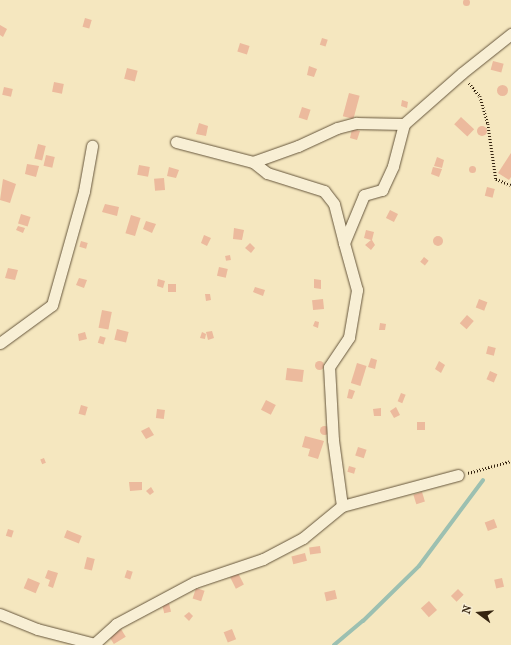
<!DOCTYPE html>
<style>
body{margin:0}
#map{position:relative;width:511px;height:645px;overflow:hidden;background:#f5e7bf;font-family:"IM FELL French Canon",serif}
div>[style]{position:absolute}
.stream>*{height:4px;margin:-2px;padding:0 2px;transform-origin:2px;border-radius:2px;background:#9cc0b1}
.building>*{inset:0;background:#ecba9d;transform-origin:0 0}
.round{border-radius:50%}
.path>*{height:2.5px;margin-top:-1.25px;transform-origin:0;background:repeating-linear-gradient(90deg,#362511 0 1px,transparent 0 3px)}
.roads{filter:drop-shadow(0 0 1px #66563c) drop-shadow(0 0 1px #66563c)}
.street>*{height:11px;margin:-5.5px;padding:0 5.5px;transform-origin:5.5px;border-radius:5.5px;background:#f8efd5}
span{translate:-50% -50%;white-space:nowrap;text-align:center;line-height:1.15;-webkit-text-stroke:3px #f8efd5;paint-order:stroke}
.north{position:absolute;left:459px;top:593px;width:40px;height:40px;-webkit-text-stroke:3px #f8efd5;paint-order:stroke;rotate:286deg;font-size:11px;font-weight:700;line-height:16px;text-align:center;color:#362511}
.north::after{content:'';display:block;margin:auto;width:14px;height:18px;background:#362511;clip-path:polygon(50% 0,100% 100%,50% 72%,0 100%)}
</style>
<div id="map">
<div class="stream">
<i style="left:334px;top:645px;width:38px;rotate:-40deg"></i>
<i style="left:363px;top:621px;width:78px;rotate:-44.5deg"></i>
<i style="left:419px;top:566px;width:107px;rotate:-53.3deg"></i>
</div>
<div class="building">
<i class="round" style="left:462.5px;top:-1.5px;width:7px;height:7px"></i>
<i style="left:85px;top:18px;width:7px;height:9px;rotate:16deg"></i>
<i style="clip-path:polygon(0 25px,7px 29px,3px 37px,0 35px)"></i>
<i style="left:322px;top:38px;width:6px;height:7px;rotate:18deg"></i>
<i style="left:240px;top:43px;width:10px;height:9px;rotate:17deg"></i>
<i style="left:493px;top:61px;width:11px;height:9px;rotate:15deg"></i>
<i style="clip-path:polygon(309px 66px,317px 69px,314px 77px,307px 75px)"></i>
<i style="left:127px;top:68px;width:11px;height:11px;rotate:15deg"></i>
<i style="left:54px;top:82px;width:10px;height:10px;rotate:11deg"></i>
<i class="round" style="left:496.5px;top:84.5px;width:11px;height:11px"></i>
<i style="left:4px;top:87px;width:9px;height:8px;rotate:13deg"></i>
<i style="left:349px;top:93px;width:11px;height:24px;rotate:15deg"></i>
<i style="clip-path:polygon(402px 100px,408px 102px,407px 108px,401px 106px)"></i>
<i style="left:302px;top:107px;width:9px;height:11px;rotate:18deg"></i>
<i style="left:461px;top:117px;width:18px;height:10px;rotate:43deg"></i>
<i style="clip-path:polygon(199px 123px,208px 126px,206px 136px,196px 134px)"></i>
<i class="round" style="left:477px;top:126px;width:10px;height:10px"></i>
<i style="clip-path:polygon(352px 129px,360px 131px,357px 140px,350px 138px)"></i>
<i style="left:38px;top:144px;width:8px;height:15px;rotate:14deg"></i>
<i style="clip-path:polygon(511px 153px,511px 177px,509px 180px,498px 173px)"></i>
<i style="left:46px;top:155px;width:9px;height:11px;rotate:13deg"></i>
<i style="clip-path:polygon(437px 157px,444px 160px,442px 168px,434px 166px)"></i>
<i style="clip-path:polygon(27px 164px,39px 166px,36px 177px,25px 174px)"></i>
<i style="left:139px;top:165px;width:11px;height:10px;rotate:10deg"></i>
<i class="round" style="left:468.5px;top:165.5px;width:7px;height:7px"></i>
<i style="clip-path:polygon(169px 167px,179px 170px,176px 178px,167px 176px)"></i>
<i style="clip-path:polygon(433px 167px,442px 169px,439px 177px,431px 174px)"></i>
<i style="left:164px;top:178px;width:12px;height:10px;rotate:85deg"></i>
<i style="clip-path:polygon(3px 179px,16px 184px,10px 203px,0 200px)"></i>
<i style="left:487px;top:187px;width:8px;height:9px;rotate:14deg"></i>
<i style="clip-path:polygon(105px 204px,119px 207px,117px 216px,102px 212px)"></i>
<i style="left:390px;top:210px;width:9px;height:9px;rotate:27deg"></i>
<i style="left:21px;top:214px;width:10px;height:10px;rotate:17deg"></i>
<i style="left:131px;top:215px;width:10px;height:19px;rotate:17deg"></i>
<i style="clip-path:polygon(146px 221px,156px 224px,152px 233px,143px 229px)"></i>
<i style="clip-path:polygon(18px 226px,25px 228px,23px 233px,16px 230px)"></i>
<i style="clip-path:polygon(234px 228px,244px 230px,242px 240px,233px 239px)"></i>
<i style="clip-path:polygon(366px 230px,374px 232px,372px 240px,375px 245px,371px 250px,365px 245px,371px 240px,364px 238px)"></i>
<i style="clip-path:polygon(204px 235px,211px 238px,207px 246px,201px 243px)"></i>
<i class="round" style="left:433px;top:236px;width:10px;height:10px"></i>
<i style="left:81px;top:241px;width:7px;height:6px;rotate:16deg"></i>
<i style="clip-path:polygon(250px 243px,255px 248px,251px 253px,245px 248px)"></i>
<i style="left:230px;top:255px;width:5px;height:5px;rotate:79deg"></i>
<i style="left:424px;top:257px;width:6px;height:6px;rotate:39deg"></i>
<i style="left:219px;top:267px;width:9px;height:9px;rotate:13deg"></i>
<i style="clip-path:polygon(8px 268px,18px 270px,15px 280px,5px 278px)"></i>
<i style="clip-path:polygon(79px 278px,87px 280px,84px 288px,76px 285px)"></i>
<i style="clip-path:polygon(158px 279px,165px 281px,163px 288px,157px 286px)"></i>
<i style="clip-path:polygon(314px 279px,321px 280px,321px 289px,314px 288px)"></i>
<i style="left:168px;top:284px;width:8px;height:8px"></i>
<i style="clip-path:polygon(255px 287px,265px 290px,263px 296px,253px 292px)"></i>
<i style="clip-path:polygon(205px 294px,210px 294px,211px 300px,206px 301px)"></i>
<i style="left:323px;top:299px;width:10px;height:11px;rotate:84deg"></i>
<i style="left:479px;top:299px;width:9px;height:9px;rotate:21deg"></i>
<i style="left:102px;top:310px;width:10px;height:18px;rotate:11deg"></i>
<i style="left:467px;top:315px;width:9px;height:11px;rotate:41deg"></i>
<i style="clip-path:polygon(315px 321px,319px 322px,318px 328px,313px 326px)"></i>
<i style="clip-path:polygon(380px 323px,386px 324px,385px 330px,379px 330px)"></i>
<i style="left:117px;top:329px;width:12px;height:11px;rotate:14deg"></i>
<i style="clip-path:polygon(212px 331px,214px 338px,208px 340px,206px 332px)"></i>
<i style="clip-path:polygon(85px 332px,87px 339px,79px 341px,78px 334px)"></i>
<i style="clip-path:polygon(202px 332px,206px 334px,205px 339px,200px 338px)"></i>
<i style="left:100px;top:336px;width:6px;height:7px;rotate:18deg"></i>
<i style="left:488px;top:346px;width:8px;height:8px;rotate:14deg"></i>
<i style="clip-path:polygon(371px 358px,377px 360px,375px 369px,368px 367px)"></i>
<i class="round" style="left:314.5px;top:360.5px;width:9px;height:9px"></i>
<i style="clip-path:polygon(439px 361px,445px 365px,441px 373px,435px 369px)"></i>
<i style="left:357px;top:363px;width:10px;height:21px;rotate:17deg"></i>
<i style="left:287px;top:368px;width:17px;height:12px;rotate:7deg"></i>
<i style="left:490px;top:371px;width:8px;height:9px;rotate:23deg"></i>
<i style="clip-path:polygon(349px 389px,355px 391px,352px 399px,347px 398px)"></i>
<i style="left:401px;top:393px;width:5px;height:9px;rotate:22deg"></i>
<i style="left:266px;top:400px;width:11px;height:11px;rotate:27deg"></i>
<i style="left:81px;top:405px;width:7px;height:9px;rotate:16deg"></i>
<i style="clip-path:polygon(396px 407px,400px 415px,394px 418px,390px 411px)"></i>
<i style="clip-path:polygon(381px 408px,381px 416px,374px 416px,373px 409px)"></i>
<i style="left:157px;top:409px;width:8px;height:9px;rotate:7deg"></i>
<i style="left:417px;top:422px;width:8px;height:8px"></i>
<i class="round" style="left:319.5px;top:425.5px;width:9px;height:9px"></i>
<i style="clip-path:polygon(149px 427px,154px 435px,146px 439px,141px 431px)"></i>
<i style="clip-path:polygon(305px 436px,324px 441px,318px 459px,308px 456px,310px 449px,302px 447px)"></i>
<i style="left:358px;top:447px;width:9px;height:9px;rotate:18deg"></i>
<i style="left:44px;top:458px;width:5px;height:4px;rotate:68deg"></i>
<i style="left:349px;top:466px;width:7px;height:6px;rotate:16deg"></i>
<i style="clip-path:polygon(129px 482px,142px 482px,142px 490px,130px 491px)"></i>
<i style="clip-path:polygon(151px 487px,154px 492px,150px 495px,146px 491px)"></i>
<i style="left:422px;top:492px;width:10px;height:9px;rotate:73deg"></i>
<i style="left:494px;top:519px;width:9px;height:10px;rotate:69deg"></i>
<i style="left:8px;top:529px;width:6px;height:7px;rotate:18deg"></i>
<i style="left:67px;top:530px;width:16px;height:8px;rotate:22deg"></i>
<i style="left:320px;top:546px;width:7px;height:11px;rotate:82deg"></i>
<i style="left:305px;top:553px;width:8px;height:14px;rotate:76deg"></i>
<i style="left:87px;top:557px;width:8px;height:12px;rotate:14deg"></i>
<i style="clip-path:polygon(48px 570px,58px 573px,53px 588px,48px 586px,50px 580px,45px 578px)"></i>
<i style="left:127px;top:570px;width:6px;height:8px;rotate:18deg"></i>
<i style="left:238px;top:573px;width:13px;height:9px;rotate:63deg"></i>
<i style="left:28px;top:578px;width:13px;height:11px;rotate:23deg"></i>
<i style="left:502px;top:578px;width:9px;height:8px;rotate:77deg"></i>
<i style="left:196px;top:588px;width:9px;height:11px;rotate:18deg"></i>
<i style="left:458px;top:589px;width:8px;height:10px;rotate:45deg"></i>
<i style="left:335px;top:590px;width:9px;height:11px;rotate:77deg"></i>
<i style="left:429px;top:601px;width:12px;height:11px;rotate:48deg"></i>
<i style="left:169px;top:603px;width:9px;height:7px;rotate:77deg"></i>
<i style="clip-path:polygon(189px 612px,193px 616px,189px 621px,184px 616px)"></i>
<i style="left:121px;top:629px;width:9px;height:14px;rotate:58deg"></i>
<i style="left:232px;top:629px;width:11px;height:9px;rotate:68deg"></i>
</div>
<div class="path">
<i style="left:469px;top:83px;width:17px;rotate:50deg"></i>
<i style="left:480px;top:96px;width:29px;rotate:74deg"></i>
<i style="left:488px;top:124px;width:56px;rotate:81.7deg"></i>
<i style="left:496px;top:179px;width:16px;rotate:22deg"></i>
<i style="left:468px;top:473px;width:45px;rotate:-15.6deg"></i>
</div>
<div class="roads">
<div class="street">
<i style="left:176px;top:142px;width:80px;rotate:14.6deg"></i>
<i style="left:253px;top:162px;width:48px;rotate:-19.6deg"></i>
<i style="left:298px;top:146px;width:43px;rotate:-24.8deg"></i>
<i style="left:337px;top:128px;width:20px;rotate:-15deg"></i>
<i style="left:356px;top:123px;width:48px;rotate:1.2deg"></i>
<i style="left:253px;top:162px;width:18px;rotate:38deg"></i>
<i style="left:267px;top:173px;width:60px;rotate:17.5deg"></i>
<i style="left:324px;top:191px;width:16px;rotate:52deg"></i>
<i style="left:334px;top:204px;width:40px;rotate:75.6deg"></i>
<i style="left:0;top:343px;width:64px;rotate:-36.2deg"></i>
<i style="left:52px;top:305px;width:118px;rotate:-74.3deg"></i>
<i style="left:84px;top:191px;width:46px;rotate:-79.9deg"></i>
<i style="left:342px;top:506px;width:67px;rotate:-97.8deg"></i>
<i style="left:333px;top:440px;width:73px;rotate:-93.1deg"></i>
<i style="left:329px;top:367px;width:36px;rotate:-56deg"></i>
<i style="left:349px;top:337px;width:48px;rotate:-80.3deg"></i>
<i style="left:357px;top:290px;width:49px;rotate:-105.5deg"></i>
<i style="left:344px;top:243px;width:52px;rotate:-67.4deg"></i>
<i style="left:364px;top:195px;width:19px;rotate:-16deg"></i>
<i style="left:382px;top:190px;width:26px;rotate:-65deg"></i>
<i style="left:393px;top:166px;width:43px;rotate:-75.3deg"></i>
<i style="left:404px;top:124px;width:77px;rotate:-41.3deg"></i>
<i style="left:462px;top:73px;width:63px;rotate:-38.5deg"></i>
<i style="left:0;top:614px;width:40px;rotate:22deg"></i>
<i style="left:37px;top:629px;width:60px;rotate:14.5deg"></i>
<i style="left:93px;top:645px;width:31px;rotate:-42deg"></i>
<i style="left:116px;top:624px;width:89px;rotate:-28deg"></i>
<i style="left:195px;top:582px;width:72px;rotate:-18.7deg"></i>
<i style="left:263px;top:559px;width:45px;rotate:-27.7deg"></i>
<i style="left:303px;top:538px;width:50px;rotate:-39.4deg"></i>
<i style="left:342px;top:506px;width:120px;rotate:-15deg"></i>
</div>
</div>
<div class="north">N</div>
</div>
